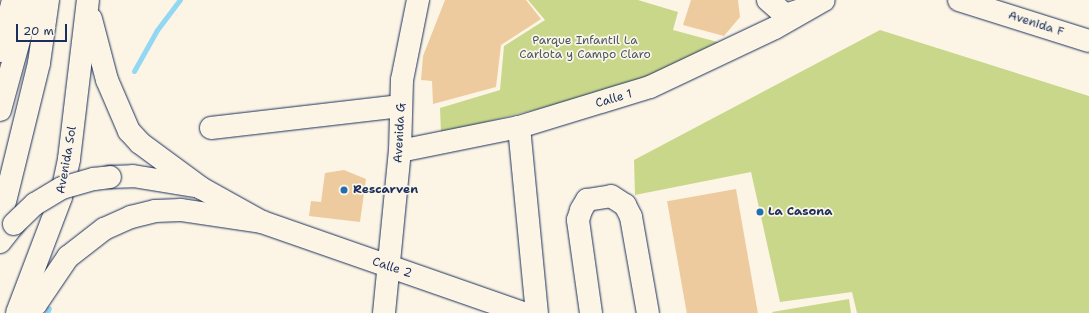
<!DOCTYPE html>
<style>
body{margin:0}
#map{position:relative;width:1089px;height:313px;overflow:hidden;background:#fcf5e5;font-family:"Shantell Sans",sans-serif}
div>[style]{position:absolute}
.green>*{inset:0;background:#c9d78b}
.stream>*{height:5px;margin:-2.5px;padding:0 2.5px;transform-origin:2.5px;border-radius:2.5px;background:#92d8f3}
.building>*{inset:0;background:#edcb9e;transform-origin:0 0}
.roads{filter:drop-shadow(0 0 1px #1b2f5e) drop-shadow(0 0 1px #1b2f5e)}
.minor>*{height:22px;margin:-11px;padding:0 11px;transform-origin:11px;border-radius:11px;background:#fcf5e5}
.major>*{height:22px;margin:-11px;padding:0 11px;transform-origin:11px;border-radius:11px;background:#fcf5e5}
.bridges{filter:drop-shadow(0 0 1px #1b2f5e) drop-shadow(0 0 1px #1b2f5e)}
.major-bridge>*{height:22px;margin:-11px;padding:0 11px;transform-origin:11px;border-radius:11px;background:#fcf5e5}
.dots>*{width:11px;height:11px;translate:-50% -50%;box-sizing:border-box;border:2px solid #fcf5e5;border-radius:50%}
span{translate:-50% -50%;white-space:nowrap;text-align:center;line-height:1.15;-webkit-text-stroke:3.5px #fcf5e5;paint-order:stroke}
.street-label{font-size:12px;color:#1b2f5e}
.park-label{font-size:12px;color:#465969}
.poi-label{font-size:12px;color:#1b2f5e;font-weight:700}
.left{translate:0 -50%;text-align:left}
.scale{position:absolute;left:16px;top:24px;width:51px;height:18px;box-sizing:border-box;border:2px solid #1b2f5e;border-top:0;padding-left:5px;font-size:12px;line-height:14px;white-space:nowrap;color:#1b2f5e;-webkit-text-stroke:3px #fcf5e5;paint-order:stroke}
</style>
<div id="map">
<div class="green">
<i style="clip-path:polygon(528px 0,638px 0,678px 12px,673px 30px,725px 44px,640px 84px,441px 133px,440px 108px,500px 90px,504px 46px,545px 20px)"></i>
<i style="clip-path:polygon(880px 30px,1089px 96px,1089px 313px,857px 313px,852px 292px,780px 302px,751px 172px,635px 195px,634px 160px)"></i>
<i style="clip-path:polygon(849px 299px,851px 313px,773px 313px,772px 312px)"></i>
</div>
<div class="stream">
<i style="left:134px;top:71px;width:47px;rotate:-60.7deg"></i>
<i style="left:157px;top:30px;width:38px;rotate:-53deg"></i>
<i style="left:47px;top:313px;width:5px;rotate:-68deg"></i>
</div>
<div class="building">
<i style="clip-path:polygon(445px 0,526px 0,541px 19px,501px 45px,496px 87px,433px 104px,432px 81px,421px 80px,423px 56px)"></i>
<i style="clip-path:polygon(691px 0,738px 0,740px 17px,724px 36px,683px 25px)"></i>
<i style="clip-path:polygon(344px 170px,366px 179px,360px 222px,309px 216px,311px 201px,321px 202px,325px 173px)"></i>
<i style="left:736px;top:189px;width:126px;height:70px;rotate:80deg"></i>
</div>
<div class="roads">
<div class="minor">
<i style="left:768px;top:0;width:23px;rotate:41deg"></i>
<i style="left:785px;top:15px;width:19px;rotate:-18deg"></i>
<i style="left:959px;top:0;width:136px;rotate:17.5deg"></i>
<i style="left:0;top:51px;width:53px;rotate:-75.7deg"></i>
<i style="left:519px;top:127px;width:187px;rotate:84.5deg"></i>
<i style="left:211px;top:128px;width:191px;rotate:-6.6deg"></i>
<i style="left:400px;top:151px;width:121px;rotate:-11.4deg"></i>
<i style="left:519px;top:127px;width:137px;rotate:-17deg"></i>
<i style="left:650px;top:87px;width:138px;rotate:-25.3deg"></i>
<i style="left:775px;top:28px;width:56px;rotate:-29.7deg"></i>
<i style="left:201px;top:188px;width:70px;rotate:29.1deg"></i>
<i style="left:262px;top:222px;width:276px;rotate:19.2deg"></i>
<i style="left:384px;top:313px;width:163px;rotate:-84.4deg"></i>
<i style="left:400px;top:151px;width:71px;rotate:-88.4deg"></i>
<i style="left:402px;top:80px;width:82px;rotate:-78.7deg"></i>
<i style="left:591px;top:313px;width:94px;rotate:-98deg"></i>
<i style="left:578px;top:220px;width:10px;rotate:-73deg"></i>
<i style="left:581px;top:210px;width:12px;rotate:-59deg"></i>
<i style="left:587px;top:200px;width:24px;rotate:-9deg"></i>
<i style="left:611px;top:196px;width:17px;rotate:33deg"></i>
<i style="left:625px;top:205px;width:13px;rotate:63deg"></i>
<i style="left:631px;top:217px;width:97px;rotate:80deg"></i>
</div>
<div class="major">
<i style="left:91px;top:19px;width:63px;rotate:75.3deg"></i>
<i style="left:107px;top:80px;width:56px;rotate:66.7deg"></i>
<i style="left:129px;top:131px;width:16px;rotate:47deg"></i>
<i style="left:140px;top:143px;width:76px;rotate:36.4deg"></i>
<i style="left:0;top:110px;width:114px;rotate:-74.7deg"></i>
<i style="left:110px;top:177px;width:23px;rotate:-2deg"></i>
<i style="left:133px;top:176px;width:62px;rotate:9.3deg"></i>
<i style="left:0;top:222px;width:164px;rotate:-76.2deg"></i>
<i style="left:39px;top:63px;width:64px;rotate:-81.9deg"></i>
<i style="left:0;top:242px;width:23px;rotate:-52deg"></i>
<i style="left:17px;top:313px;width:124px;rotate:-69.2deg"></i>
<i style="left:61px;top:197px;width:39px;rotate:-78deg"></i>
<i style="left:69px;top:159px;width:160px;rotate:-83.2deg"></i>
<i style="left:24px;top:313px;width:15px;rotate:-37deg"></i>
<i style="left:36px;top:304px;width:57px;rotate:-55.8deg"></i>
<i style="left:68px;top:257px;width:46px;rotate:-37.9deg"></i>
<i style="left:104px;top:229px;width:30px;rotate:-24deg"></i>
<i style="left:131px;top:217px;width:25px;rotate:-14deg"></i>
<i style="left:155px;top:211px;width:26px;rotate:-2deg"></i>
<i style="left:181px;top:210px;width:82px;rotate:8.4deg"></i>
</div>
</div>
<div class="bridges">
<div class="major-bridge">
<i style="left:14px;top:224px;width:29px;rotate:-44deg"></i>
<i style="left:35px;top:204px;width:31px;rotate:-31deg"></i>
<i style="left:62px;top:188px;width:33px;rotate:-16deg"></i>
<i style="left:94px;top:179px;width:16px;rotate:-7deg"></i>
</div>
</div>
<div class="dots">
<i style="left:344px;top:190px;background:#1f6fb2"></i>
<i style="left:760px;top:212px;background:#1f6fb2"></i>
</div>
<div class="street-label">
<span style="left:1036px;top:24px;rotate:18deg">Avenida F</span>
<span style="left:614px;top:99px;rotate:-16deg">Calle 1</span>
<span style="left:400px;top:133px;rotate:-87deg">Avenida G</span>
<span style="left:67px;top:160px;rotate:-80deg">Avenida Sol</span>
<span style="left:392px;top:268px;rotate:18deg">Calle 2</span>
</div>
<div class="park-label">
<span style="left:585px;top:48px">Parque Infantil La<br>Carlota y Campo Claro</span>
</div>
<div class="poi-label">
<span class="left" style="left:353px;top:190px">Rescarven</span>
<span class="left" style="left:768px;top:212px">La Casona</span>
</div>
<div class="scale">20 m</div>
</div>
